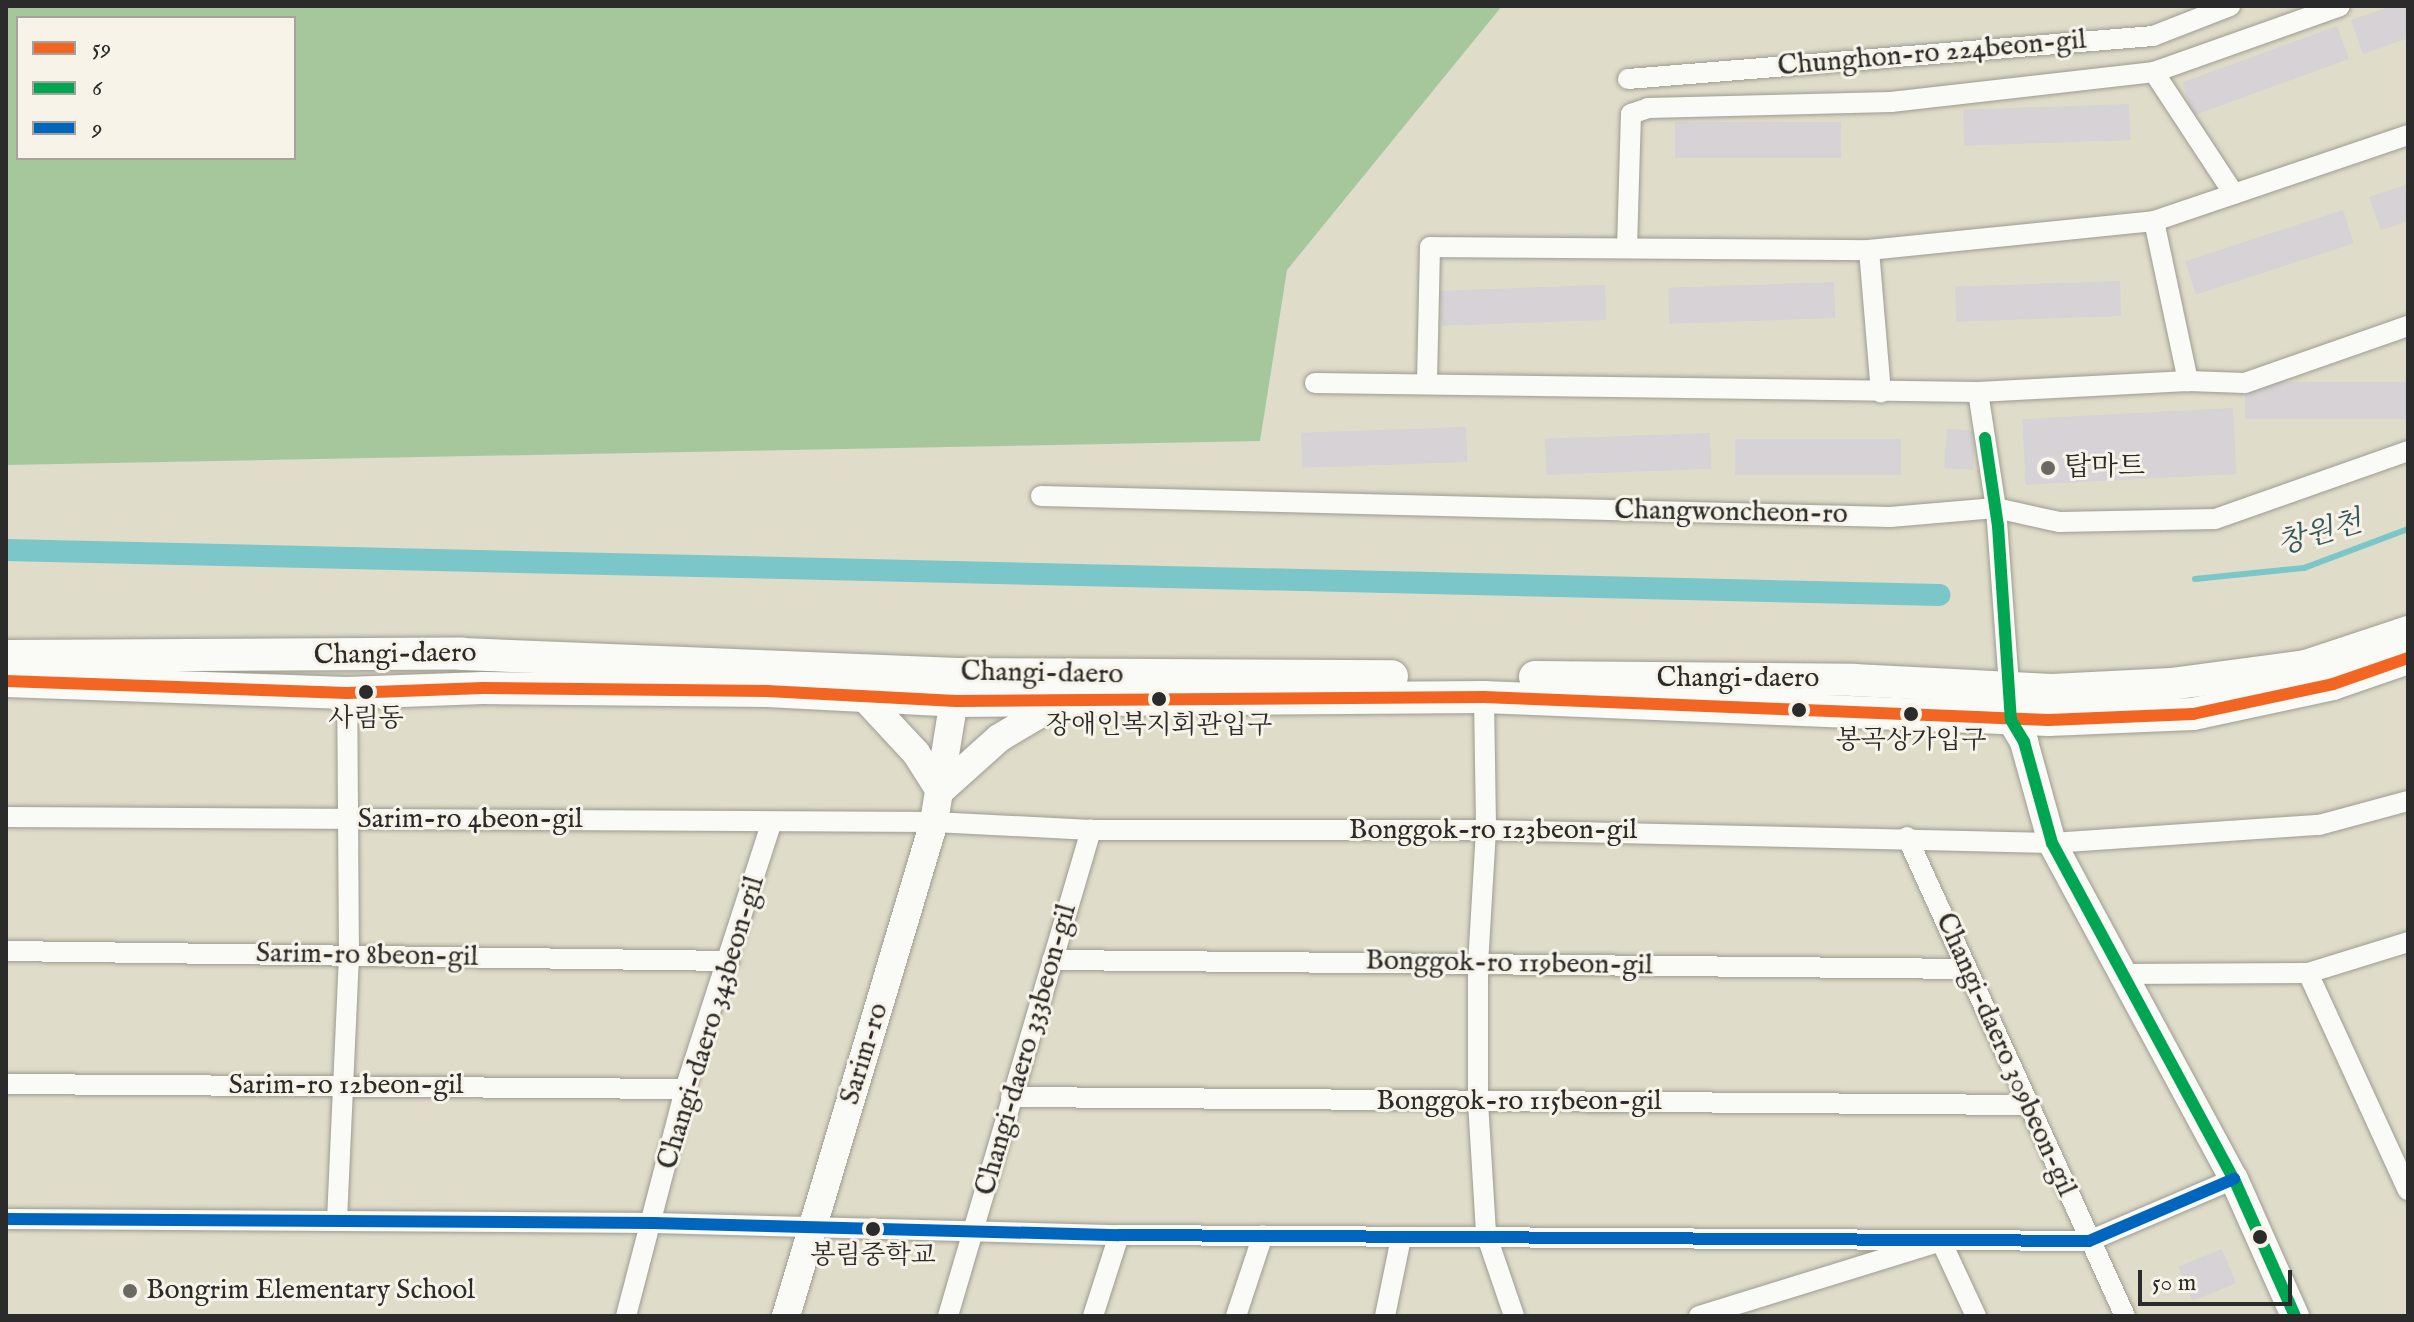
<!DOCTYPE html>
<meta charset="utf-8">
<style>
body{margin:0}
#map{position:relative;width:2414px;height:1322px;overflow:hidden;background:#dfdcc9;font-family:"IM FELL English","Noto Serif KR",serif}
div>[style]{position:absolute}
.forest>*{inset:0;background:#a6c79c}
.stream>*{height:6px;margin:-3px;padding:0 3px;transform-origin:3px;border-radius:3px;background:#7ac6c8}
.canal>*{height:22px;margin:-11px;padding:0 11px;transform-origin:11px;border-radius:11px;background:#7ac6c8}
.building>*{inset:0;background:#d6d2d5;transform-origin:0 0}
.roads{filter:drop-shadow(0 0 2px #9e9c91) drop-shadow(0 0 2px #9e9c91)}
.street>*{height:20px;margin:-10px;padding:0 10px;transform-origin:10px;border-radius:10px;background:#fafaf7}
.secondary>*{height:28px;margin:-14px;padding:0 14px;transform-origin:14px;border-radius:14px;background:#fafaf7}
.primary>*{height:32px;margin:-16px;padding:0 16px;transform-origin:16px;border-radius:16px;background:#fafaf7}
.bus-1>*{height:12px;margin:-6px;padding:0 6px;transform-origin:6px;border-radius:6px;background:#f26522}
.bus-2>*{height:12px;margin:-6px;padding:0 6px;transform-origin:6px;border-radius:6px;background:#00a651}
.bus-3>*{height:12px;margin:-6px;padding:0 6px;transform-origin:6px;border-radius:6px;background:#0065bd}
.dots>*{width:22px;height:22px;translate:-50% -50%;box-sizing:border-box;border:4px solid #f7f3e8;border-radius:50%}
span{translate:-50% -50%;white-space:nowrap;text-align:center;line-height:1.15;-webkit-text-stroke:6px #f7f3e8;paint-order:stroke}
.bus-label{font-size:26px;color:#2b2b2b}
.street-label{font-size:28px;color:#2b2b2b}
.poi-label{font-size:28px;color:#2b2b2b}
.left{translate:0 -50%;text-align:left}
.water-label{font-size:30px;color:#36575a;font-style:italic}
.frame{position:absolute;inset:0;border:8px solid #2b2b2b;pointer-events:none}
.legend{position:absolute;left:16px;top:16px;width:280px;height:144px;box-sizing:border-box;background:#f7f3e8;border:2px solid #a5a39c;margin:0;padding:10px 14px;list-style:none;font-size:24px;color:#2b2b2b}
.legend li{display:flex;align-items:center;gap:16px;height:40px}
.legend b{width:40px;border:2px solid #a5a39c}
.scale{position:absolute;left:2138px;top:1270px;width:154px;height:36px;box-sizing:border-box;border:4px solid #2b2b2b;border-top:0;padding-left:10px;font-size:24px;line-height:28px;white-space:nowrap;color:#2b2b2b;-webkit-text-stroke:6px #f7f3e8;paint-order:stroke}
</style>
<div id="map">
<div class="forest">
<i style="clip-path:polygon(evenodd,6px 6px,1502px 6px,1287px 270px,1260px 441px,6px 465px,6px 6px,18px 18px,294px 18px,294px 158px,18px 158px,18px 18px)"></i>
</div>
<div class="stream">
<i style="left:2195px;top:579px;width:110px;rotate:-5.8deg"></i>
<i style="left:2304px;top:568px;width:111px;rotate:-20.6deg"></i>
</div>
<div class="canal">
<i style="left:6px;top:550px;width:1934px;rotate:1.33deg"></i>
</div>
<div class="building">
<i style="clip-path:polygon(2392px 6px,2408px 6px,2408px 38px,2363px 54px,2351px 20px)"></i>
<i style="left:2337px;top:26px;width:35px;height:165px;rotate:70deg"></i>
<i style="left:2129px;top:104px;width:36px;height:166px;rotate:88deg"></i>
<i style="left:1841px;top:122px;width:36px;height:166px;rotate:90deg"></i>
<i style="clip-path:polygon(2408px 184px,2408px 221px,2381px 230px,2369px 197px)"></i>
<i style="left:2343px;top:210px;width:35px;height:166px;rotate:72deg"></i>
<i style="left:2120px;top:281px;width:35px;height:165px;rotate:88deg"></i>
<i style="left:1834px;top:282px;width:36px;height:166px;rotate:88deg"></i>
<i style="left:1605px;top:285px;width:35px;height:165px;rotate:88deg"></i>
<i style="left:2408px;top:382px;width:37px;height:163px;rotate:90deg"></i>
<i style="left:2233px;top:408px;width:66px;height:211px;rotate:87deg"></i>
<i style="left:1466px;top:427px;width:35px;height:165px;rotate:88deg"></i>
<i style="left:1947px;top:429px;width:29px;height:39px;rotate:4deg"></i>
<i style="left:1710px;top:433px;width:36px;height:165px;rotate:88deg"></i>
<i style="left:1901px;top:439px;width:36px;height:166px;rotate:90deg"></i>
<i style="left:2222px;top:1249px;width:37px;height:47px;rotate:68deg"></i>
</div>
<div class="roads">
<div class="street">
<i style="left:1628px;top:79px;width:527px;rotate:-4.68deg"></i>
<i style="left:2153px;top:36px;width:83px;rotate:-21.3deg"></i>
<i style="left:2234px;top:194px;width:146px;rotate:-123.3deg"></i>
<i style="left:2154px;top:72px;width:197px;rotate:-19.5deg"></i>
<i style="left:2154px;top:221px;width:164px;rotate:78deg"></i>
<i style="left:1627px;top:248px;width:134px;rotate:-88.3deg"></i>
<i style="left:1631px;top:114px;width:18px;rotate:-19deg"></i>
<i style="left:1648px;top:108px;width:243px;rotate:-1.4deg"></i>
<i style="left:1891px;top:102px;width:265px;rotate:-6.5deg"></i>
<i style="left:1869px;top:250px;width:143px;rotate:85.2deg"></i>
<i style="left:1427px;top:381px;width:134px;rotate:-88.7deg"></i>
<i style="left:1430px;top:247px;width:439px;rotate:0.4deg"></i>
<i style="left:1869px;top:250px;width:286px;rotate:-5.8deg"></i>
<i style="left:2154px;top:221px;width:268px;rotate:-18.7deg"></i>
<i style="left:1315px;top:383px;width:663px;rotate:0.78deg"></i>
<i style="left:1978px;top:392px;width:210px;rotate:-3deg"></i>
<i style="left:2188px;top:381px;width:57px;rotate:2deg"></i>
<i style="left:2245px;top:383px;width:173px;rotate:-19.3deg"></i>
<i style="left:1978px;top:392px;width:117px;rotate:81.2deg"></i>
<i style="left:1996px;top:508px;width:191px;rotate:85.8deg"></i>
<i style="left:1041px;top:496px;width:849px;rotate:1.42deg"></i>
<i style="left:1890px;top:517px;width:106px;rotate:-4.9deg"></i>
<i style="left:1996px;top:508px;width:65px;rotate:12.5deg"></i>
<i style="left:2059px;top:522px;width:156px;rotate:-1.1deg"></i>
<i style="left:2215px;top:519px;width:205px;rotate:-19.4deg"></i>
<i style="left:1484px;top:697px;width:133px;rotate:89.1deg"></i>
<i style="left:1486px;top:830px;width:134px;rotate:93.4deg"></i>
<i style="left:1478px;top:964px;width:138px;rotate:90deg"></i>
<i style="left:1478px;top:1102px;width:132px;rotate:86.5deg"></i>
<i style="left:1486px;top:1234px;width:87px;rotate:71.1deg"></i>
<i style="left:6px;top:817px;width:928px;rotate:0.31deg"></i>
<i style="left:934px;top:822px;width:157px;rotate:2.9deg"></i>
<i style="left:1091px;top:830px;width:395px"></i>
<i style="left:1486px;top:830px;width:566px;rotate:1.32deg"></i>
<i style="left:2052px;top:843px;width:268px;rotate:-3.9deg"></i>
<i style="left:2319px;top:825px;width:92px;rotate:-15.1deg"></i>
<i style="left:1907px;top:837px;width:526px;rotate:65.53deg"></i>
<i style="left:6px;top:951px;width:723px;rotate:0.79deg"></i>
<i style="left:1052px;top:960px;width:914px;rotate:0.56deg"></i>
<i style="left:2308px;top:973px;width:239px;rotate:65.3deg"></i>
<i style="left:2123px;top:974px;width:185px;rotate:-0.3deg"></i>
<i style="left:2308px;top:973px;width:105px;rotate:-17.2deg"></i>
<i style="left:6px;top:1084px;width:679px;rotate:0.42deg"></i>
<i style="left:1011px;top:1097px;width:1016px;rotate:0.45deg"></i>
<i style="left:6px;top:1219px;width:648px;rotate:0.35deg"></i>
<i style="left:654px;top:1223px;width:465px;rotate:1.5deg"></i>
<i style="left:1119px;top:1235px;width:970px;rotate:0.35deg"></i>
<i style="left:2089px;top:1241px;width:158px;rotate:-23.2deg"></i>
<i style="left:337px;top:1220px;width:264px;rotate:-87.4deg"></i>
<i style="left:349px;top:956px;width:263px;rotate:-90.4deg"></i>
<i style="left:626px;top:1316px;width:235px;rotate:-75.4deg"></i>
<i style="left:685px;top:1089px;width:281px;rotate:-72deg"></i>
<i style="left:948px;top:1316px;width:507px;rotate:-73.6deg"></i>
<i style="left:1093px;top:1316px;width:85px;rotate:-72.2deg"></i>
<i style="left:1236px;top:1316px;width:85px;rotate:-71.6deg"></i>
<i style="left:1385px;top:1316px;width:80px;rotate:-78.4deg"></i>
<i style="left:1699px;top:1316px;width:253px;rotate:-17.2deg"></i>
<i style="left:1941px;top:1241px;width:83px;rotate:65deg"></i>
</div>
<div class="secondary">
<i style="left:863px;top:696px;width:78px;rotate:47.1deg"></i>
<i style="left:916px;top:753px;width:45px;rotate:57.7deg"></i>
<i style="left:2011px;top:720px;width:26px;rotate:59deg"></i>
<i style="left:2024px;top:742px;width:105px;rotate:74.5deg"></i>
<i style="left:2052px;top:843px;width:382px;rotate:61.6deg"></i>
<i style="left:2234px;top:1179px;width:150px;rotate:66deg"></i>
<i style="left:940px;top:791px;width:79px;rotate:-41.9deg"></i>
<i style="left:999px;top:738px;width:74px;rotate:-30.7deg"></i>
<i style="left:786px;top:1316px;width:516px;rotate:-73.32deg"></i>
<i style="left:934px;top:822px;width:143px;rotate:-80.7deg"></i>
</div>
<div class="primary">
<i style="left:6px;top:656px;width:456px;rotate:-0.3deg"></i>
<i style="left:462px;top:654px;width:496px;rotate:2.3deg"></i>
<i style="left:958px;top:674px;width:434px;rotate:0.3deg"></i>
<i style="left:1535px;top:677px;width:319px;rotate:0.5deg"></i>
<i style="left:1854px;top:680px;width:198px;rotate:2.9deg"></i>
<i style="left:2052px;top:690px;width:119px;rotate:-2.9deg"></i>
<i style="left:2171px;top:684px;width:136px;rotate:-7.6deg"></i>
<i style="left:2306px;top:666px;width:108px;rotate:-18.4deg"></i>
<i style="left:6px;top:681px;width:341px;rotate:2deg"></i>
<i style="left:347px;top:693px;width:136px;rotate:-2.1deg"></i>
<i style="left:483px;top:688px;width:284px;rotate:0.6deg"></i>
<i style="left:767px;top:691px;width:189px;rotate:3deg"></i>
<i style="left:956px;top:701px;width:528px;rotate:-0.43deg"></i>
<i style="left:1484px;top:697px;width:565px;rotate:2.33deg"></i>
<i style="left:2049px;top:720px;width:144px;rotate:-2.4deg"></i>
<i style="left:2193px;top:714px;width:143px;rotate:-12.1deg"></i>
<i style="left:2333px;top:684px;width:79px;rotate:-19.1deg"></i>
</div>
</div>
<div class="bus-1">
<i style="left:6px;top:681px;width:341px;rotate:2deg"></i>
<i style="left:347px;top:693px;width:136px;rotate:-2.1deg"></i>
<i style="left:483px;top:688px;width:284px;rotate:0.6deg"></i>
<i style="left:767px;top:691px;width:189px;rotate:3deg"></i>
<i style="left:956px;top:701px;width:528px;rotate:-0.43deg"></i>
<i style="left:1484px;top:697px;width:565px;rotate:2.33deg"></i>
<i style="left:2049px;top:720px;width:144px;rotate:-2.4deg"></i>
<i style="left:2193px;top:714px;width:143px;rotate:-12.1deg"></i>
<i style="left:2333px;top:684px;width:79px;rotate:-19.1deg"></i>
</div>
<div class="bus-2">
<i style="left:1985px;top:438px;width:89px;rotate:81.6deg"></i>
<i style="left:1998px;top:526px;width:194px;rotate:86.2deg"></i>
<i style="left:2011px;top:720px;width:26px;rotate:59deg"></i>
<i style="left:2024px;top:742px;width:105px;rotate:74.5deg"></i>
<i style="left:2052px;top:843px;width:382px;rotate:61.6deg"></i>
<i style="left:2234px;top:1179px;width:150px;rotate:66deg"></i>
</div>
<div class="bus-3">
<i style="left:6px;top:1219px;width:648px;rotate:0.35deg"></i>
<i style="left:654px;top:1223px;width:465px;rotate:1.5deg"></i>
<i style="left:1119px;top:1235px;width:970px;rotate:0.35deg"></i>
<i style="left:2089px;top:1241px;width:158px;rotate:-23.2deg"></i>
</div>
<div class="dots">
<i style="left:2048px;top:468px;background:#6a6962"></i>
<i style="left:366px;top:692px;background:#2b2b2b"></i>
<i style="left:1159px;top:699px;background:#2b2b2b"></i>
<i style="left:1799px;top:710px;background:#2b2b2b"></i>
<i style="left:1911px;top:714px;background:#2b2b2b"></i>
<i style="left:873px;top:1229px;background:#2b2b2b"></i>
<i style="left:2260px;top:1237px;background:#2b2b2b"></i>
<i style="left:130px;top:1291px;background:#6a6962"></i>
</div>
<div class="bus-label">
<span style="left:366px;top:719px">사림동</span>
<span style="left:1159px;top:726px">장애인복지회관입구</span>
<span style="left:1911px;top:741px">봉곡상가입구</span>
<span style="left:873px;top:1256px">봉림중학교</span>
</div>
<div class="street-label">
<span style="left:1932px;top:54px;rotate:-5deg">Chunghon-ro 224beon-gil</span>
<span style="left:1731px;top:513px;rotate:1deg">Changwoncheon-ro</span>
<span style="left:395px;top:655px;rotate:-1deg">Changi-daero</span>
<span style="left:1042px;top:674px;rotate:1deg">Changi-daero</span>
<span style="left:1738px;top:679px">Changi-daero</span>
<span style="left:470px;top:820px">Sarim-ro 4beon-gil</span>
<span style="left:1493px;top:831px">Bonggok-ro 123beon-gil</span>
<span style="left:367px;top:956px;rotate:1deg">Sarim-ro 8beon-gil</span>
<span style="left:1509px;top:964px;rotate:1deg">Bonggok-ro 119beon-gil</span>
<span style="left:712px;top:1023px;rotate:-73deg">Changi-daero 343beon-gil</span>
<span style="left:1027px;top:1050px;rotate:-74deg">Changi-daero 333beon-gil</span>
<span style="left:865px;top:1054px;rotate:-73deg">Sarim-ro</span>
<span style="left:2005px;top:1055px;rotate:66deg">Changi-daero 309beon-gil</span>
<span style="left:346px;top:1086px">Sarim-ro 12beon-gil</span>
<span style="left:1519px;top:1102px">Bonggok-ro 115beon-gil</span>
</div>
<div class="poi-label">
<span class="left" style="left:2064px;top:468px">탑마트</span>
<span class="left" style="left:146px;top:1291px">Bongrim Elementary School</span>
</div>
<div class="water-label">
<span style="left:2320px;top:534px;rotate:-16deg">창원천</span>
</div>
<div class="frame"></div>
<ul class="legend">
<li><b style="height:10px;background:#f26522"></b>59</li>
<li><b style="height:10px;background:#00a651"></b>6</li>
<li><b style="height:10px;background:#0065bd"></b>9</li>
</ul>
<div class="scale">50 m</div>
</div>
